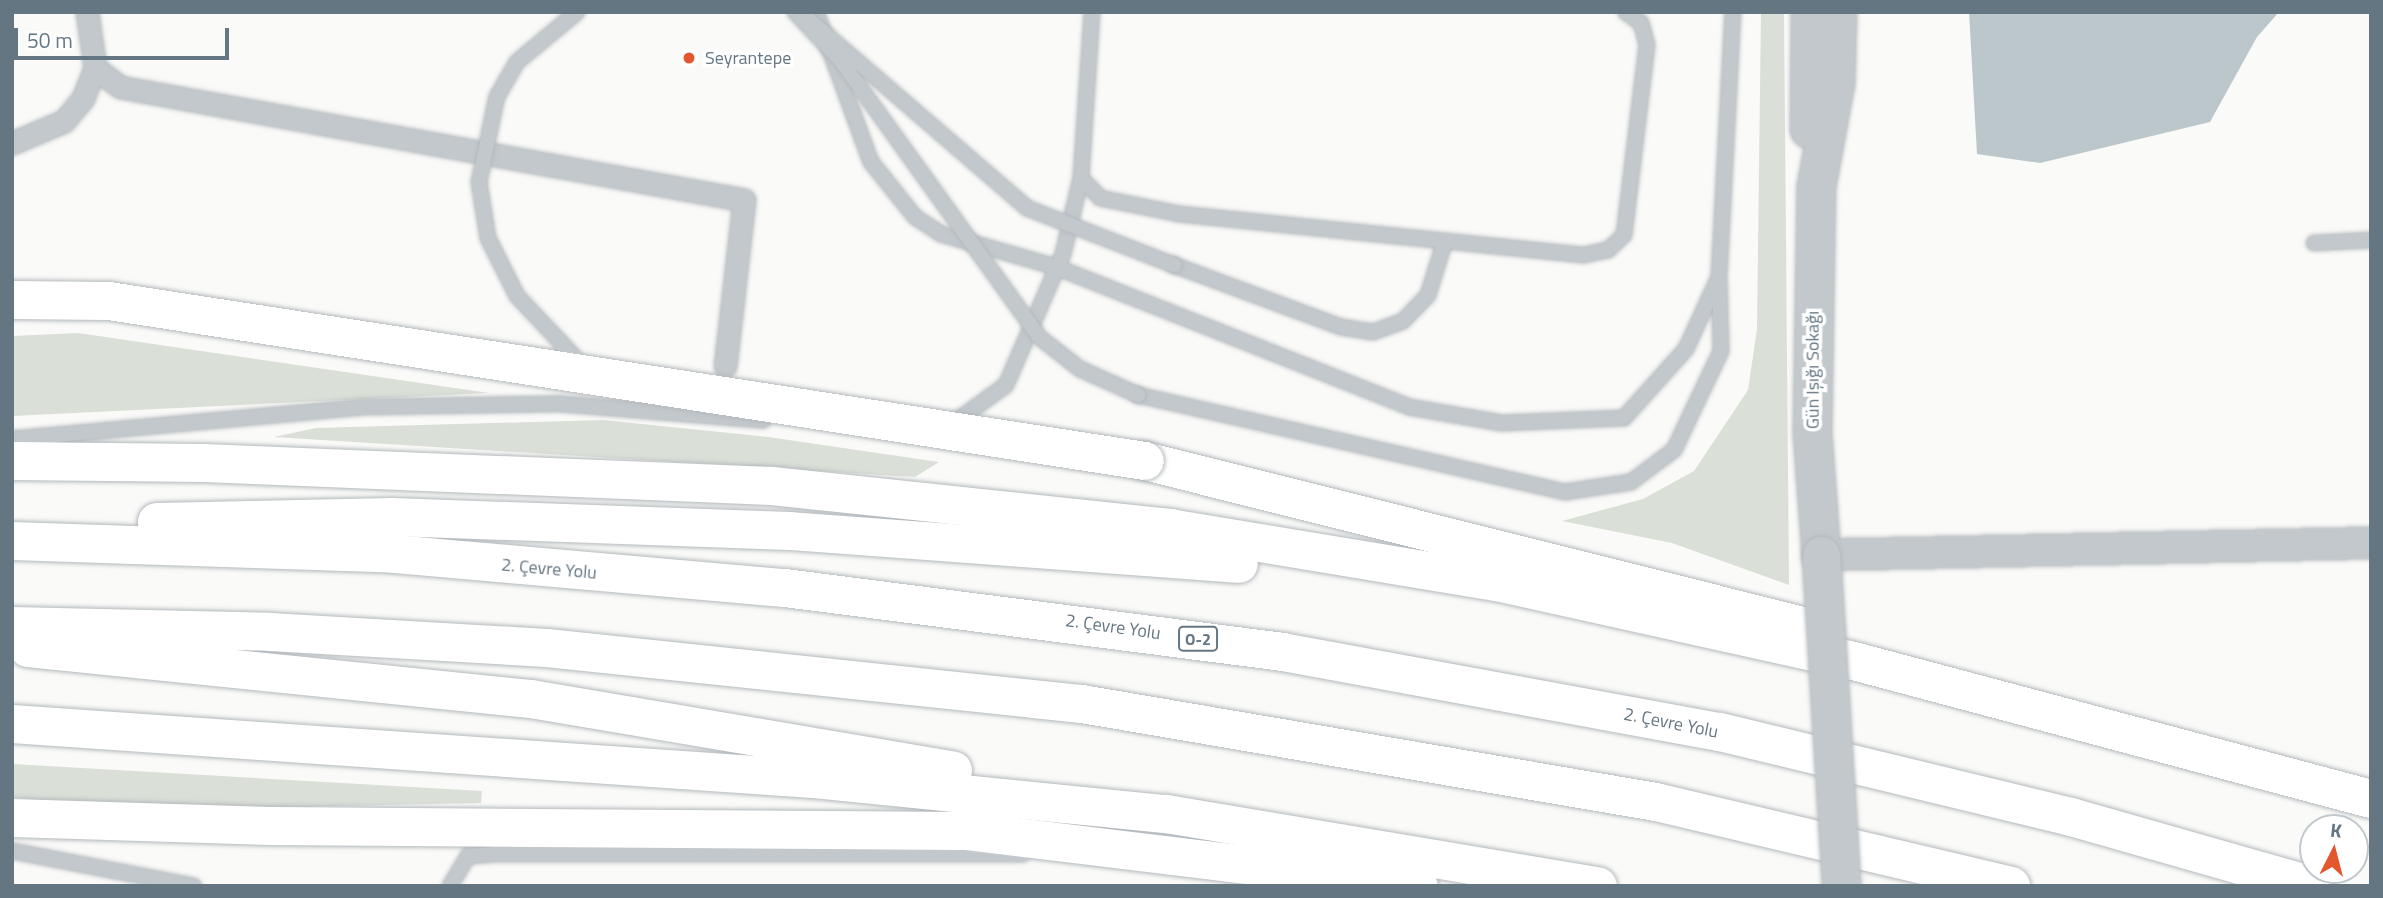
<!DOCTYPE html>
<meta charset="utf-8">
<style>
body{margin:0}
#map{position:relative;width:2383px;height:898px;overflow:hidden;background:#fafaf8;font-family:"Titillium Web",sans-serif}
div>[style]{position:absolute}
.green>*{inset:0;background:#dadfd7}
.water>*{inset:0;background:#bbc7cb}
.roads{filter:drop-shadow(0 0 2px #b4b9bd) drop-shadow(0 0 2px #b4b9bd)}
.service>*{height:14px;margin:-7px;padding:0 7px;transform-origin:7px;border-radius:7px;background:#c3c8cc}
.pedestrian>*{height:21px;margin:-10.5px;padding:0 10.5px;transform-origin:10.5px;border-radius:10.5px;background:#c3c8cc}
.minor>*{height:30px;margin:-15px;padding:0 15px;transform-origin:15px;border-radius:15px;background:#c3c8cc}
.tertiary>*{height:37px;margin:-18.5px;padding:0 18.5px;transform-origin:18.5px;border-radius:18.5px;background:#c3c8cc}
.motorway>*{height:38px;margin:-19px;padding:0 19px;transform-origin:19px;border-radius:19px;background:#fff}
.bridges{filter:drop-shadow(0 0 2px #b4b9bd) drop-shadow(0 0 2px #b4b9bd)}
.service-bridge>*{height:14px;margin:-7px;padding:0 7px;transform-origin:7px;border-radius:7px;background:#c3c8cc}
.tertiary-bridge>*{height:37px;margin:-18.5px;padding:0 18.5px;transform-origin:18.5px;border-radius:18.5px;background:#c3c8cc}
.motorway-bridge>*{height:38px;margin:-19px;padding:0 19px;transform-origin:19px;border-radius:19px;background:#fff}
.dots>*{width:19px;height:19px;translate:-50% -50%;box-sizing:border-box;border:4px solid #fff;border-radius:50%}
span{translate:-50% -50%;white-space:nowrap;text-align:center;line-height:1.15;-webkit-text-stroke:7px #fff;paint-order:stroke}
.shield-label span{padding:2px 5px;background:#fff;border:2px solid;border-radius:5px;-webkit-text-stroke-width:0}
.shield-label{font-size:16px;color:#657683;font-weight:700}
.poi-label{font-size:18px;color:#657683}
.left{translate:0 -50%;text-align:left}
.street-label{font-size:18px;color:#657683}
.frame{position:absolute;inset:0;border:14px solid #657683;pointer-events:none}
.north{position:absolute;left:2299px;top:814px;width:70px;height:70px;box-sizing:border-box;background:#fff;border:2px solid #c1c8cd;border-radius:50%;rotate:6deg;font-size:19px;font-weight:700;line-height:28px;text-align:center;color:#657683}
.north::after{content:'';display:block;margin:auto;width:24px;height:32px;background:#e4572e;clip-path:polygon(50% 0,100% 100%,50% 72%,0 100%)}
.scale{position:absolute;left:14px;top:28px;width:215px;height:32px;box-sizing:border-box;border:4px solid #657683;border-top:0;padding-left:9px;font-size:21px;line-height:24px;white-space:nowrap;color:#657683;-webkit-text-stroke:5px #fff;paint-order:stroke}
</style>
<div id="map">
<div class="green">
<i style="clip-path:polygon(1761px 12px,1784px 12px,1789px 585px,1672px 543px,1562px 521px,1643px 499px,1694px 471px,1748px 390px,1757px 329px)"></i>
<i style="clip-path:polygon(78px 333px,489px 393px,12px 416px,12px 336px)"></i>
<i style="clip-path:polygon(603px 420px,768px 437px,939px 462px,915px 477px,274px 437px,316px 428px)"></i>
<i style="clip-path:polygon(12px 764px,482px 791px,481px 803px,246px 808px,47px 801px,12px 797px)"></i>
</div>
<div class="water">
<i style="clip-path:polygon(1969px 12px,2279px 12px,2257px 37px,2210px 122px,2040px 163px,1977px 154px)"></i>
</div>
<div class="roads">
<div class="service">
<i style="left:816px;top:12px;width:160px;rotate:69.9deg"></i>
<i style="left:871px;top:162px;width:70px;rotate:51.3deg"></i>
<i style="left:915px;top:217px;width:31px;rotate:33deg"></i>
<i style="left:941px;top:234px;width:120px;rotate:16deg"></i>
<i style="left:1056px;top:267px;width:380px;rotate:21.6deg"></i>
<i style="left:1409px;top:407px;width:94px;rotate:9.8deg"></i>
<i style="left:1502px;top:423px;width:122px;rotate:-2.3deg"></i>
<i style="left:1624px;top:418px;width:93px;rotate:-48.1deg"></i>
<i style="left:1686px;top:349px;width:79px;rotate:-65.4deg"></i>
<i style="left:1092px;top:12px;width:166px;rotate:93.8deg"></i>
<i style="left:1081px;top:178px;width:28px;rotate:46deg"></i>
<i style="left:1100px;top:198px;width:81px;rotate:11.4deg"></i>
<i style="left:1179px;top:214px;width:407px;rotate:5.8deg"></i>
<i style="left:1584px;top:255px;width:25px;rotate:-12deg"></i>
<i style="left:1608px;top:250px;width:22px;rotate:-43deg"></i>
<i style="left:1624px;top:235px;width:191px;rotate:-83.1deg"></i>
<i style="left:1647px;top:45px;width:23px;rotate:-105deg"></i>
<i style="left:1641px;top:23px;width:19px;rotate:-144deg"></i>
<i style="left:2314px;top:243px;width:57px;rotate:-3deg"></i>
<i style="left:1174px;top:265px;width:178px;rotate:20.4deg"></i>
<i style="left:1341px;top:327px;width:32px;rotate:9deg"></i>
<i style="left:1373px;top:332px;width:32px;rotate:-20deg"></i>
<i style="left:1403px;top:321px;width:36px;rotate:-46deg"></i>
<i style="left:1428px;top:295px;width:53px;rotate:-72.6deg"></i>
<i style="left:1138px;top:395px;width:438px;rotate:12.8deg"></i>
<i style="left:1565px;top:492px;width:67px;rotate:-8.6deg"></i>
<i style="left:1631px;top:482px;width:54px;rotate:-36.7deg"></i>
<i style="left:1674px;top:450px;width:110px;rotate:-64.6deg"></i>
<i style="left:1721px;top:351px;width:74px;rotate:-91.5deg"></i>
<i style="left:1719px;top:277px;width:265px;rotate:-87deg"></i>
<i style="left:951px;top:425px;width:68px;rotate:-36deg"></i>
<i style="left:1006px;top:385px;width:143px;rotate:-66.5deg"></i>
<i style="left:1063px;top:254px;width:78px;rotate:-76.7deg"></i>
<i style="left:12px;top:439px;width:350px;rotate:-5.2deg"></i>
<i style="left:361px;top:407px;width:201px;rotate:-0.9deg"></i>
<i style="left:562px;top:404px;width:202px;rotate:4.6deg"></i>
<i style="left:12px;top:851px;width:185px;rotate:10.9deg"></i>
<i style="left:450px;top:886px;width:35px;rotate:-59deg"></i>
<i style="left:468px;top:856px;width:31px;rotate:-4deg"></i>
<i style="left:499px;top:854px;width:524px"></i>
</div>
<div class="pedestrian">
<i style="left:95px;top:68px;width:31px;rotate:37deg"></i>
<i style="left:120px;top:87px;width:634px;rotate:10.26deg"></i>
<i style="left:744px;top:200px;width:167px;rotate:96.5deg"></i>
<i style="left:12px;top:143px;width:56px;rotate:-22.9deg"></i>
<i style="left:64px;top:121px;width:30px;rotate:-50deg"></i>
<i style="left:83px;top:98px;width:32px;rotate:-68deg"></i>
<i style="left:95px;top:68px;width:57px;rotate:-98.1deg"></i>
</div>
<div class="minor">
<i style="left:1821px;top:555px;width:550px;rotate:-1.25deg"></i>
</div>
<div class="tertiary">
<i style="left:1809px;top:129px;width:117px;rotate:-89.5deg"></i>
<i style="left:1821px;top:555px;width:124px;rotate:-94.2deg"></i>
<i style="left:1812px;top:431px;width:245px;rotate:-89.1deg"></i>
<i style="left:1816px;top:186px;width:106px;rotate:-79.6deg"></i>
<i style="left:1835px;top:82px;width:70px;rotate:-88.4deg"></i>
</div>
<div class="motorway">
<i style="left:12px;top:461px;width:192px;rotate:0.6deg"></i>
<i style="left:204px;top:463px;width:568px;rotate:2.32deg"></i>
<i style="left:772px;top:486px;width:400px;rotate:6deg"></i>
<i style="left:1170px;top:528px;width:331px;rotate:9.4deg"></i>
<i style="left:1497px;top:582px;width:362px;rotate:12.5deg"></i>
<i style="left:1850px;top:660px;width:539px;rotate:14.94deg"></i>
<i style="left:1145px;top:461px;width:699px;rotate:14.08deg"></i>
<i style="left:157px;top:522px;width:235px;rotate:-1.2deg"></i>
<i style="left:392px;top:517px;width:398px;rotate:2deg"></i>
<i style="left:790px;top:531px;width:450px;rotate:4.2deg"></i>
<i style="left:12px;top:541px;width:371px;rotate:1.9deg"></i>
<i style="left:383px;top:553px;width:404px;rotate:5deg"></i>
<i style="left:785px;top:588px;width:502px;rotate:7.32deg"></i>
<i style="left:1283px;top:652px;width:444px;rotate:10.4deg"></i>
<i style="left:1720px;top:732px;width:361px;rotate:13.6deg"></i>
<i style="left:2071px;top:817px;width:253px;rotate:15.9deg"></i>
<i style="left:12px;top:626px;width:258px;rotate:1.3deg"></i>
<i style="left:270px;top:632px;width:277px;rotate:3.3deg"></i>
<i style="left:547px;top:648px;width:538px;rotate:5.98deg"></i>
<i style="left:1082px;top:704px;width:582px;rotate:9.69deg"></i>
<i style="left:1656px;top:802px;width:365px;rotate:13.3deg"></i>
<i style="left:28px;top:648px;width:506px;rotate:5.79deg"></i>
<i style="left:531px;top:699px;width:428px;rotate:9.6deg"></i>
<i style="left:12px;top:724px;width:803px;rotate:3.93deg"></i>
<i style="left:813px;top:779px;width:355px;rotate:5.7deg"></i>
<i style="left:1166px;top:814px;width:438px;rotate:9.5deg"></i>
<i style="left:12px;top:818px;width:258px;rotate:1.8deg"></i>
<i style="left:270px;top:826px;width:696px;rotate:0.41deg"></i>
<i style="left:966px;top:831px;width:456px;rotate:6.9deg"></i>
</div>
</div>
<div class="bridges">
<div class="service-bridge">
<i style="left:577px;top:12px;width:78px;rotate:140.2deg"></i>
<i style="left:517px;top:62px;width:39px;rotate:120deg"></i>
<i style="left:497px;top:96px;width:88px;rotate:101.8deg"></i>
<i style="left:479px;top:182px;width:57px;rotate:80.9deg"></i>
<i style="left:488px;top:238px;width:65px;rotate:63.4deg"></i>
<i style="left:517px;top:296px;width:95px;rotate:46.7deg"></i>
<i style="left:795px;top:12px;width:67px;rotate:46.8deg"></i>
<i style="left:841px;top:61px;width:340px;rotate:54.3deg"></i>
<i style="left:1039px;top:337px;width:52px;rotate:38deg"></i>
<i style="left:1080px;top:369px;width:64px;rotate:24.1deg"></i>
<i style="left:807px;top:18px;width:291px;rotate:40.8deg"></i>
<i style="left:1027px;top:208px;width:158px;rotate:21.2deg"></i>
</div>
<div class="tertiary-bridge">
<i style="left:1821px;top:555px;width:332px;rotate:86.5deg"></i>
</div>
<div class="motorway-bridge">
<i style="left:12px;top:300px;width:97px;rotate:0.6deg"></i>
<i style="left:109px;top:301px;width:1048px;rotate:8.78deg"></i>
</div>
</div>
<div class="dots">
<i style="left:689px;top:58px;background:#e4572e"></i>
</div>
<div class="shield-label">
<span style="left:1198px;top:639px">O-2</span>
</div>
<div class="poi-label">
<span class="left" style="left:705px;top:58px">Seyrantepe</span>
</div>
<div class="street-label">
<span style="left:1813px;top:370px;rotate:-90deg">Gün Işığı Sokağı</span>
<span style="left:549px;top:569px;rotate:5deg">2. Çevre Yolu</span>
<span style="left:1113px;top:627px;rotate:8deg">2. Çevre Yolu</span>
<span style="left:1671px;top:723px;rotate:11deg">2. Çevre Yolu</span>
</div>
<div class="frame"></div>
<div class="north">K</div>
<div class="scale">50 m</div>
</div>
